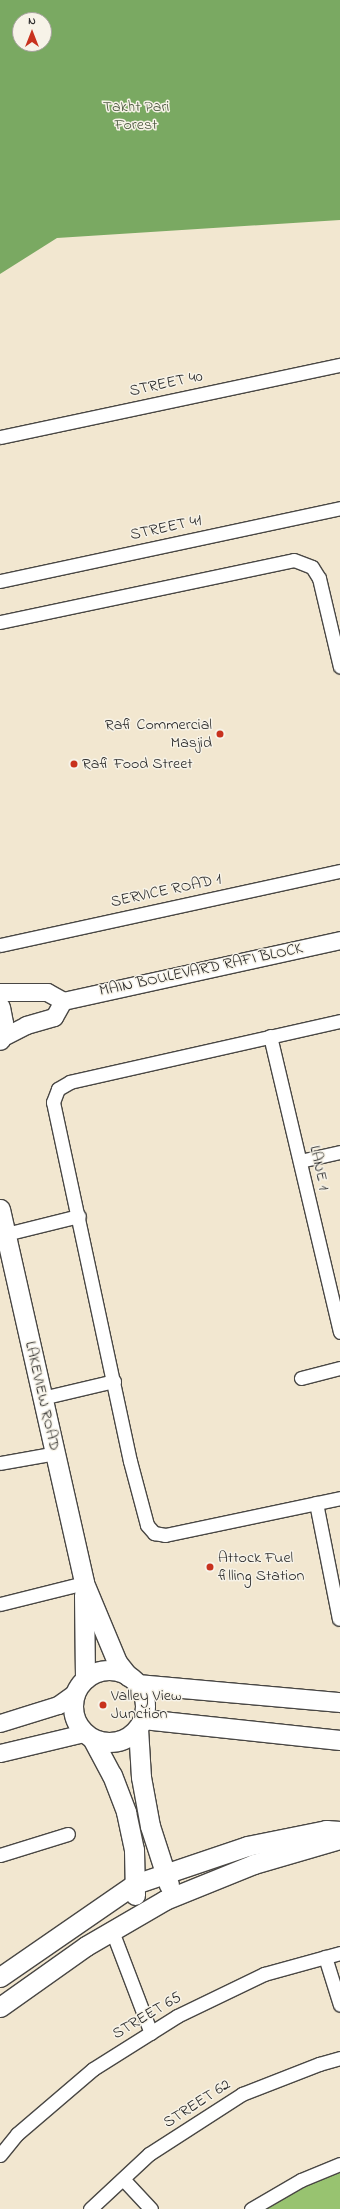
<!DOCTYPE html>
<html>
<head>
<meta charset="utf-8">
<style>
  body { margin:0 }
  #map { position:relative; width:340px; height:2209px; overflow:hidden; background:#f2e7d0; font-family:"Indie Flower",sans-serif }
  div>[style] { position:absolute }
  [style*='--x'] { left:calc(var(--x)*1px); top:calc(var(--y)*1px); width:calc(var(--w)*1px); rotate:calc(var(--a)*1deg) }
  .green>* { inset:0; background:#98c370 }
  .forest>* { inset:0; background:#7aa962 }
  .roads { filter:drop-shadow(1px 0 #494744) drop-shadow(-1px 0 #494744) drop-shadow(0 1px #494744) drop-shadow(0 -1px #494744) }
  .minor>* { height:13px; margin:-6.5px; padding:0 6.5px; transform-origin:6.5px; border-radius:6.5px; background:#fff }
  .tertiary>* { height:17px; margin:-8.5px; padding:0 8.5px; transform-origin:8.5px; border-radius:8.5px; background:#fff }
  .secondary>* { height:19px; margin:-9.5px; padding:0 9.5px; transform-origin:9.5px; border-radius:9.5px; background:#fff }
  .secondary>.ring { margin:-9.5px; padding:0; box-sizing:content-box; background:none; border:19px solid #fff; border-radius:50% }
  .dots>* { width:11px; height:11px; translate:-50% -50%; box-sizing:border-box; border:2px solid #f7f3e8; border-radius:50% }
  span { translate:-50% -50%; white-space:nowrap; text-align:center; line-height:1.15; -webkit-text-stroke:3px #f7f3e8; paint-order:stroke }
  .park-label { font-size:16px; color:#4c5940 }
  .street-label { font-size:16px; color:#2b2b2b }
  .poi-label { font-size:16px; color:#2b2b2b }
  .right { translate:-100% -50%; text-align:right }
  .left { translate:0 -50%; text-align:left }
  .north { position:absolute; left:12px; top:12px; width:40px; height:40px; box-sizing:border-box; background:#f7f3e8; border:1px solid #a5a39c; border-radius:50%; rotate:0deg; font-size:11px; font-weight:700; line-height:16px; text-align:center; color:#2b2b2b }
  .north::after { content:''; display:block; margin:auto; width:14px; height:18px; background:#c8321e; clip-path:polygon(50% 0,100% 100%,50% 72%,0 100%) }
</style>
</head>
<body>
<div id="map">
  <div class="green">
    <i style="clip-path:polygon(340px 2166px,340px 2209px,256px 2209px)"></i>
  </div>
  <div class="forest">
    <i style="clip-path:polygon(evenodd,0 0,340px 0,340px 220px,57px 238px,0 274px,0 0,20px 20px,44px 20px,44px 44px,20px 44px,20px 20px)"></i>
  </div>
  <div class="roads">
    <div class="minor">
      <i style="--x:0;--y:437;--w:348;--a:-12"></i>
      <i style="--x:0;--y:581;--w:348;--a:-12.1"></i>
      <i style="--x:0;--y:622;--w:300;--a:-11.9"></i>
      <i style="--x:294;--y:560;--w:19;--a:21"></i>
      <i style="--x:312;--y:567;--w:13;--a:58"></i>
      <i style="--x:319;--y:578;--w:91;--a:76.7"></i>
      <i style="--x:0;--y:945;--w:348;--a:-12.3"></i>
      <i style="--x:340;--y:1021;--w:277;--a:167.3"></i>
      <i style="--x:70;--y:1082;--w:14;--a:150"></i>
      <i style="--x:58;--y:1089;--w:14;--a:111"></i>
      <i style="--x:53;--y:1102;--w:367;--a:77.9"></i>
      <i style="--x:130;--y:1461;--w:66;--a:75.1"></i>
      <i style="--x:147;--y:1525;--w:11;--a:49"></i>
      <i style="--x:154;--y:1533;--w:11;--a:10"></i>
      <i style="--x:165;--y:1535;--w:179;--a:-11.9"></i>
      <i style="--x:270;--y:1036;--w:304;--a:76.7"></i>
      <i style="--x:300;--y:1161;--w:41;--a:-12.7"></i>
      <i style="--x:6;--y:1234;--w:75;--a:-13.9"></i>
      <i style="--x:301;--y:1378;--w:40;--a:-14.4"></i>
      <i style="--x:42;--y:1398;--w:74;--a:-13.3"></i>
      <i style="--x:0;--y:1463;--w:57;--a:-10.1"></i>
      <i style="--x:316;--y:1503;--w:118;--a:78.8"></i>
      <i style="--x:0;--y:1604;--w:87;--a:-14"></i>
      <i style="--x:0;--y:1855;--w:71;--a:-17.2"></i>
      <i style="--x:112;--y:1931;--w:109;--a:69.1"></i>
      <i style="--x:325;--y:1957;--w:50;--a:72.6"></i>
      <i style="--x:0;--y:2155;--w:27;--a:-51"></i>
      <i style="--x:17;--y:2134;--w:100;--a:-40.5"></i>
      <i style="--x:93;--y:2069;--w:99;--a:-32.2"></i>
      <i style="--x:177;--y:2016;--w:97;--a:-25.8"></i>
      <i style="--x:264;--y:1974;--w:79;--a:-15.4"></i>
      <i style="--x:123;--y:2179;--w:41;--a:47"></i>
      <i style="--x:90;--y:2209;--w:81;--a:-43"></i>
      <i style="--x:149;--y:2154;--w:111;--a:-32.8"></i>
      <i style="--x:242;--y:2094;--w:83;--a:-21.3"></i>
      <i style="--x:319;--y:2064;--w:22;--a:-16"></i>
      <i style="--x:251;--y:2209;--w:58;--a:-30.1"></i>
      <i style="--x:301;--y:2180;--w:42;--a:-22.3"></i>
    </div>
    <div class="tertiary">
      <i style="--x:0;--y:992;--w:47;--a:0"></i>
      <i style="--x:47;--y:992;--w:18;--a:29"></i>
      <i style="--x:63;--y:1001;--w:284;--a:-12.4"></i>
      <i style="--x:1;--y:1038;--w:28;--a:-27"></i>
      <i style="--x:26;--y:1025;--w:29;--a:-16"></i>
      <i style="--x:54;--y:1017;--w:18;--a:-61"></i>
      <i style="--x:0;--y:1723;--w:61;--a:-17.2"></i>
      <i style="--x:58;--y:1705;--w:22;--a:-36"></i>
      <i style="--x:0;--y:1753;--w:86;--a:-13.4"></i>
    </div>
    <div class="secondary">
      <i style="--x:0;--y:1007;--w:16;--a:79"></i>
      <i style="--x:3;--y:1023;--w:17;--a:100"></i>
      <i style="--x:0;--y:1209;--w:383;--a:77.3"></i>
      <i style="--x:84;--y:1583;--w:86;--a:67.3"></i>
      <i style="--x:117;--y:1662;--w:18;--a:52"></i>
      <i style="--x:84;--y:1595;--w:84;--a:89.3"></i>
      <i class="ring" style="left:73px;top:1670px;width:53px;height:53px"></i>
      <i style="--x:137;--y:1684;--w:204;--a:5.1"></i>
      <i style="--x:143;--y:1719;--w:198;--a:6.1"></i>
      <i style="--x:138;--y:1728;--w:49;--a:86.5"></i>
      <i style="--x:141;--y:1777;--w:50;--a:79.6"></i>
      <i style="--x:150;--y:1826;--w:62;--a:72.1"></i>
      <i style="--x:93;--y:1740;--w:40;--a:62"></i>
      <i style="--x:112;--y:1775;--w:40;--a:69"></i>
      <i style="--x:126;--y:1812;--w:39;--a:78"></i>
      <i style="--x:134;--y:1850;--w:45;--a:88.7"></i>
      <i style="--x:0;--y:1977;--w:164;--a:-34.6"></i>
      <i style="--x:135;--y:1884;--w:118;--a:-18.7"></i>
      <i style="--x:247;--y:1846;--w:81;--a:-11.4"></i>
      <i style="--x:326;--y:1830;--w:14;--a:4"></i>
      <i style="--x:0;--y:2007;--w:105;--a:-35.3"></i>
      <i style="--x:86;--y:1946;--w:91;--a:-30.2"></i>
      <i style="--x:165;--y:1900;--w:96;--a:-22"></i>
      <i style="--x:254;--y:1864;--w:90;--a:-16.2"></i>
    </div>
  </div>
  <div class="dots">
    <i style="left:220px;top:734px;background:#c8321e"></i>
    <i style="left:74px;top:764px;background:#c8321e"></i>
    <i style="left:210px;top:1567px;background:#c8321e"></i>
    <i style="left:103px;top:1705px;background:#c8321e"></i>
  </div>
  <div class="park-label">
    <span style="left:136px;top:116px">Takht Pari<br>Forest</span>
  </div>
  <div class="street-label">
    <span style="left:166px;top:384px;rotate:-12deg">STREET 40</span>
    <span style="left:166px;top:528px;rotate:-12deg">STREET 41</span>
    <span style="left:166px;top:891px;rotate:-12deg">SERVICE ROAD 1</span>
    <span style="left:201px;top:970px;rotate:-12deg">MAIN BOULEVARD RAFI BLOCK</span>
    <span style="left:319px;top:1168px;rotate:77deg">LANE 1</span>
    <span style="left:42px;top:1396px;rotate:77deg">LAKEVIEW ROAD</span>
    <span style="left:147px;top:2016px;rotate:-31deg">STREET 65</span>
    <span style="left:197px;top:2104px;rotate:-33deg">STREET 62</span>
  </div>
  <div class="poi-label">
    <span class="right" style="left:212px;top:734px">Rafi Commercial<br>Masjid</span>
    <span class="left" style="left:82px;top:764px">Rafi Food Street</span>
    <span class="left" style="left:218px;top:1567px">Attock Fuel<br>filling Station</span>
    <span class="left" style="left:111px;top:1705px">Valley View<br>Junction</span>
  </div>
  <div class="north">N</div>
</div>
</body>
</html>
